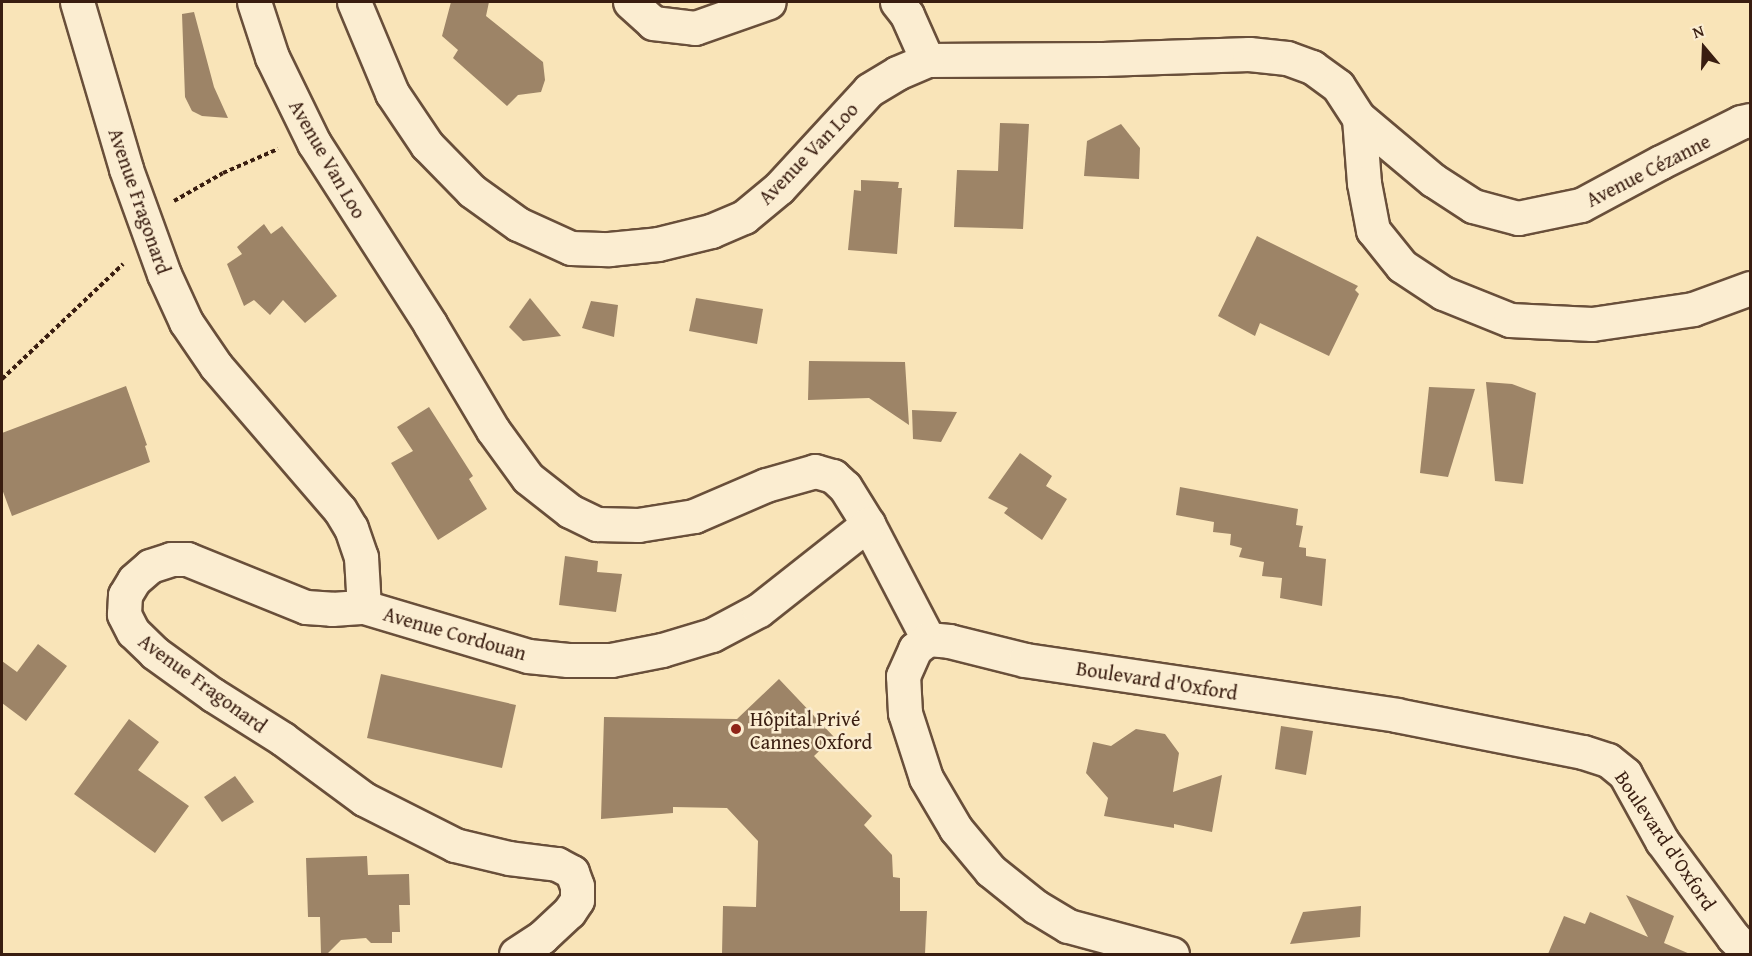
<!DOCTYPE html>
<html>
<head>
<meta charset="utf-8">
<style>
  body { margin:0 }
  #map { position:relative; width:1752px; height:956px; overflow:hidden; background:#f9e4b8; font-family:"Gentium Book Plus",serif }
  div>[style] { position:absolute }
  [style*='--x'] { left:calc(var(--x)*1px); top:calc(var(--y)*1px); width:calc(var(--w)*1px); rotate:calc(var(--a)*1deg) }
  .building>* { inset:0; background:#9d8467 }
  .path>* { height:4px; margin-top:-2px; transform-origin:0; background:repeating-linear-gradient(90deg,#391d10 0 4.5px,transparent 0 7.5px) }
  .roads { filter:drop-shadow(2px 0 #694f3a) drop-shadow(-2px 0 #694f3a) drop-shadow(0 2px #694f3a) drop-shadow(0 -2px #694f3a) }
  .street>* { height:33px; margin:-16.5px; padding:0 16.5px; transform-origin:16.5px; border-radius:16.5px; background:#fbedd1 }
  .dots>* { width:16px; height:16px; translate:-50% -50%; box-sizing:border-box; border:3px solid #fbedd1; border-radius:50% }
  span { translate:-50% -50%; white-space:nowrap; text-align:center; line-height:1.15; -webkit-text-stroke:5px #fbedd1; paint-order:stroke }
  .street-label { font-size:20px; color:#391d10 }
  .poi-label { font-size:20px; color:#391d10 }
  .left { translate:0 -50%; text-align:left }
  .frame { position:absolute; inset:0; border:3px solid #391d10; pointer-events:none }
  .north { position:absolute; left:1674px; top:18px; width:60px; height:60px; -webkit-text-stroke:4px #fbedd1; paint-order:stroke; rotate:341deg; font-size:16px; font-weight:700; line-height:24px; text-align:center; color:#391d10 }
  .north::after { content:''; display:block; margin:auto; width:21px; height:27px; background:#391d10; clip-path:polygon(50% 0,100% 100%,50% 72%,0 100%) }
</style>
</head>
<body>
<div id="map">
  <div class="building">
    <i style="clip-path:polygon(451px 2px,489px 2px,486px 16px,543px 62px,545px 80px,541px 92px,518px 95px,507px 106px,453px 58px,458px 50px,442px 36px)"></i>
    <i style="clip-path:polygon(194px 12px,214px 87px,228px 118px,202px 116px,192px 111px,185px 97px,182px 14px)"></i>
    <i style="clip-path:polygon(1000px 123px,1029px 124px,1023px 229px,954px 227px,957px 170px,998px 171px)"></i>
    <i style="clip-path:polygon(1121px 124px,1140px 148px,1139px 179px,1084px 176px,1087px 141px)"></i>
    <i style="clip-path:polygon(861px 180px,899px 182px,898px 188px,902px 188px,897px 254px,848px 250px,854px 190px,861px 191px)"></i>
    <i style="clip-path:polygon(264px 224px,271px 234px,282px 226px,337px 296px,305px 323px,283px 300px,270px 315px,254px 300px,244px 306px,227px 264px,242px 254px,237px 247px)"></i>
    <i style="clip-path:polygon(1257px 236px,1358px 286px,1355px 290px,1359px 294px,1329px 356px,1260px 323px,1255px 336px,1218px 316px)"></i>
    <i style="clip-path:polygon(530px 298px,561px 336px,523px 341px,509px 327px)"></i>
    <i style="clip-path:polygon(696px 298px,763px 309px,757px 344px,689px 331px)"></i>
    <i style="clip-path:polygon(591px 301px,618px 305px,614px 337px,582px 328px)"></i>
    <i style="clip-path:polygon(809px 361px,905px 362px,909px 425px,869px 398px,808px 400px)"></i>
    <i style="clip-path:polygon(1486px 382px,1512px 384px,1536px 393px,1523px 484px,1495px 481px)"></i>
    <i style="clip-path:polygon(126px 386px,147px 445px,145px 446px,150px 462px,12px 516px,2px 489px,2px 433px)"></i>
    <i style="clip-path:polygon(1429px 387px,1475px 389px,1448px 477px,1420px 473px)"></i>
    <i style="clip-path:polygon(429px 407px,473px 476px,469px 479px,487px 509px,438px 540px,391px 463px,413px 451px,397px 427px)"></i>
    <i style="clip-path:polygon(912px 410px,957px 412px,941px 442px,913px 439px)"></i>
    <i style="clip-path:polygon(1020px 453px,1052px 476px,1046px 486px,1067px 499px,1042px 540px,1004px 513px,1008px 508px,988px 498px)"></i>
    <i style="clip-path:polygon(1180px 487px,1298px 509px,1296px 525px,1303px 526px,1299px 547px,1306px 548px,1306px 556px,1326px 559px,1322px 606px,1280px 598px,1282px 578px,1262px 576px,1264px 562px,1239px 557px,1242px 548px,1230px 545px,1231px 534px,1213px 532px,1214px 522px,1176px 515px)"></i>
    <i style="clip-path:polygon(565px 556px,598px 561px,597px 572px,622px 574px,616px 612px,559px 605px)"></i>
    <i style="clip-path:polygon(38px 644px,67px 666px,26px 721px,2px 703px,2px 661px,17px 672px)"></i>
    <i style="clip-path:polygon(381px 674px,516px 705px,502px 768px,367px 738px)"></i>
    <i style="clip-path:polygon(779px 679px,834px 737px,814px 756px,872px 816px,864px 825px,892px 855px,893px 877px,900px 878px,900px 911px,927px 911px,925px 954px,722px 954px,723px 906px,756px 907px,758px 841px,727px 808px,673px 807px,673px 813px,601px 819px,604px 717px,737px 719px)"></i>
    <i style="clip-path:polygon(129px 719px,159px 742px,138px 770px,189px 806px,155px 853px,74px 794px)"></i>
    <i style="clip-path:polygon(1281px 726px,1313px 731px,1306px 775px,1275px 769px)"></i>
    <i style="clip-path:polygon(1136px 729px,1165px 734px,1179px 753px,1173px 792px,1222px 775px,1212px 832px,1174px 824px,1174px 828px,1104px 816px,1108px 798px,1086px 773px,1093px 742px,1111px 746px)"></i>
    <i style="clip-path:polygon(235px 776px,254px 802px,222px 822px,204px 797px)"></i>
    <i style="clip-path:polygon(367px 856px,368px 875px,409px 874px,410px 905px,399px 905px,400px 932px,392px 932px,392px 943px,371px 943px,366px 938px,341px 940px,327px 954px,321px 954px,320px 917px,308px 917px,306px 858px)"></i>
    <i style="clip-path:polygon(1626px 895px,1674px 916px,1664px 943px,1690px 954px,1548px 954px,1564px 916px,1585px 924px,1590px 912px,1648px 937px)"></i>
    <i style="clip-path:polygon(1361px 906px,1360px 937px,1290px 944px,1303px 912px)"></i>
  </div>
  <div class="path">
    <i style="--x:174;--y:201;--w:56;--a:-29.7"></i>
    <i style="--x:223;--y:173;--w:60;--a:-23.6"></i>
    <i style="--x:2;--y:379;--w:167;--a:-43.5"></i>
  </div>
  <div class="roads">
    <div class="street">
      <i style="--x:77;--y:2;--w:174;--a:73.6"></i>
      <i style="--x:126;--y:169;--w:112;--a:70.1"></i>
      <i style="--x:164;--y:274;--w:53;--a:65.4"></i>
      <i style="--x:186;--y:322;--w:53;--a:55.7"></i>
      <i style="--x:216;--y:366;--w:190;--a:49.3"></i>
      <i style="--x:340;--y:510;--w:21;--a:59"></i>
      <i style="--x:351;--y:528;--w:31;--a:71"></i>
      <i style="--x:361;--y:557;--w:50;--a:86.6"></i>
      <i style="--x:254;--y:2;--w:58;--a:71.9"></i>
      <i style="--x:272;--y:57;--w:96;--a:64"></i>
      <i style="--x:314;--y:143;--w:215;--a:57.3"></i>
      <i style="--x:430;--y:324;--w:123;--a:59.3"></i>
      <i style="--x:493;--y:430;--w:59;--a:53.9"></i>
      <i style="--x:528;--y:478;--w:53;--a:38.2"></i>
      <i style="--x:570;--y:511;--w:30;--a:26"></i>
      <i style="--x:597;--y:524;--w:41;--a:1.4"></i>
      <i style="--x:638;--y:525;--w:57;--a:-9.1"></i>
      <i style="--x:694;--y:516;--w:78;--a:-23.3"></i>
      <i style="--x:766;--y:485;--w:51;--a:-15.9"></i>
      <i style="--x:815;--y:471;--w:19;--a:16"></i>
      <i style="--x:833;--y:476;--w:16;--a:43"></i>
      <i style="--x:845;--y:487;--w:44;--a:58.1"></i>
      <i style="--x:868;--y:524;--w:130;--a:62.4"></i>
      <i style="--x:354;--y:2;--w:99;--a:67.3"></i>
      <i style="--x:392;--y:93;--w:63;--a:56.1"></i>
      <i style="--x:427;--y:145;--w:64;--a:45.6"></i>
      <i style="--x:472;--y:191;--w:57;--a:35.7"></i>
      <i style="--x:518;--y:224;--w:58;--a:24.4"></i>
      <i style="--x:571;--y:248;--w:38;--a:2"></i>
      <i style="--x:609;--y:249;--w:49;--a:-5.8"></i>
      <i style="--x:658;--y:244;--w:55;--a:-13.8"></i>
      <i style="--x:711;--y:231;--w:36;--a:-23"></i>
      <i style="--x:744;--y:217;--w:45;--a:-39.6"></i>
      <i style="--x:779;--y:188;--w:133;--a:-47.4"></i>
      <i style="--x:869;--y:90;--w:33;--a:-31"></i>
      <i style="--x:897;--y:73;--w:33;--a:-23"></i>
      <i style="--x:927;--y:60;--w:176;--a:-0.3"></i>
      <i style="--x:1103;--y:59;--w:146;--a:-2"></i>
      <i style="--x:1249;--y:54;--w:38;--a:6"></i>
      <i style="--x:1287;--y:58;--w:27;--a:20"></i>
      <i style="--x:1312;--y:67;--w:32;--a:36"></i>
      <i style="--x:1338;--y:86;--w:38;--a:57"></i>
      <i style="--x:1359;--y:118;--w:97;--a:40"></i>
      <i style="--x:1433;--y:180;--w:48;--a:33"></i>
      <i style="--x:1473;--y:206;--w:47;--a:14.9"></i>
      <i style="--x:1518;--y:218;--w:64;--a:-11.7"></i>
      <i style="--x:1581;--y:205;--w:91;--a:-28.3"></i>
      <i style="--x:1661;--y:162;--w:89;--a:-26.6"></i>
      <i style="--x:1741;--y:122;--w:9;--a:-13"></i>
      <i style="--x:630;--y:2;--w:31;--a:42"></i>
      <i style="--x:653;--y:23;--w:42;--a:6.8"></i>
      <i style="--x:695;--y:28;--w:78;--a:-19.4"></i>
      <i style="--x:897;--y:2;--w:16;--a:52"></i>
      <i style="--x:907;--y:15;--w:49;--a:66"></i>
      <i style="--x:1359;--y:118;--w:65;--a:85.6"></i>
      <i style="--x:1364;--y:183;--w:48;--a:79.2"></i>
      <i style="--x:1373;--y:230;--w:46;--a:51.1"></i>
      <i style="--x:1402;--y:266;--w:49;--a:33.4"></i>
      <i style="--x:1443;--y:293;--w:72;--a:21.9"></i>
      <i style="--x:1510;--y:320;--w:82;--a:2.8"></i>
      <i style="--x:1592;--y:324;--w:102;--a:-8.4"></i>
      <i style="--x:1693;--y:309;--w:61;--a:-20.2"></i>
      <i style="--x:516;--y:954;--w:31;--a:-33"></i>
      <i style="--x:542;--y:937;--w:37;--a:-43"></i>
      <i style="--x:569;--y:912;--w:14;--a:-56"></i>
      <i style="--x:577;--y:900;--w:14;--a:-90"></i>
      <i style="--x:577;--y:886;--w:15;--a:-110"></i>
      <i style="--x:572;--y:872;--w:17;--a:-152"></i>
      <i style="--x:557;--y:864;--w:48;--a:-172.9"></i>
      <i style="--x:509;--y:858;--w:56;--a:-166.5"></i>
      <i style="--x:455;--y:845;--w:102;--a:-153.2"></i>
      <i style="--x:364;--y:799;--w:101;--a:-143.5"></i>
      <i style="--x:283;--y:739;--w:83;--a:-147.8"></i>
      <i style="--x:213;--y:695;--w:72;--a:-144.1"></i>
      <i style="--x:155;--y:653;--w:30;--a:-136"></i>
      <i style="--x:133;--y:632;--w:20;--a:-117"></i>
      <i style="--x:124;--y:614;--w:19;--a:-87"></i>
      <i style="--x:125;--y:595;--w:17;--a:-59"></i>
      <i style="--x:134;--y:580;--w:21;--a:-41"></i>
      <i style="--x:150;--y:566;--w:22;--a:-18"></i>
      <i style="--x:171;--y:559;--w:16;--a:0"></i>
      <i style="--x:187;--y:559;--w:128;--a:22"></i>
      <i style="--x:306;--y:607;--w:26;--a:4"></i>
      <i style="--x:332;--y:609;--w:32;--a:-4"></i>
      <i style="--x:364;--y:607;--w:171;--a:16.6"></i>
      <i style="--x:528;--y:656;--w:40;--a:5.7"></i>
      <i style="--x:568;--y:660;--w:43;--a:0"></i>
      <i style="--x:611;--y:660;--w:52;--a:-11.1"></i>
      <i style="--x:662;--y:650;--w:52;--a:-16.7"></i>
      <i style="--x:712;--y:635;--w:53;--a:-28"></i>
      <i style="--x:759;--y:610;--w:139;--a:-38.3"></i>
      <i style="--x:1172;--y:954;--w:108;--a:-164.9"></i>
      <i style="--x:1068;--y:926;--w:37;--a:-149"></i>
      <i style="--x:1036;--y:907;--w:58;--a:-141.3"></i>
      <i style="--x:991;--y:871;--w:55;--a:-129.8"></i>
      <i style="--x:956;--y:829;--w:59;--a:-120.5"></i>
      <i style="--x:926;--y:778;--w:68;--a:-107.9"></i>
      <i style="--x:905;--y:713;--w:37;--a:-93"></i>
      <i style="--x:903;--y:676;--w:30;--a:-66"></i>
      <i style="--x:915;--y:649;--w:16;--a:-38"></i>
      <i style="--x:928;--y:639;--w:21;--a:5"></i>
      <i style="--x:949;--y:641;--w:78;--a:14"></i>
      <i style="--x:1025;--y:660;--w:375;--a:8.4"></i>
      <i style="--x:1396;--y:715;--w:191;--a:11.2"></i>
      <i style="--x:1583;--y:752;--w:26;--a:18"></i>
      <i style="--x:1608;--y:760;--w:22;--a:39"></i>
      <i style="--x:1625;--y:774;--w:77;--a:61.1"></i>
      <i style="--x:1662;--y:841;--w:119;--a:53.5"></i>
      <i style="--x:1733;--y:937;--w:24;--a:45"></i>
    </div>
  </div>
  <div class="dots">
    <i style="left:736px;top:729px;background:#8f2418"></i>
  </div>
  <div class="street-label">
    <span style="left:808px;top:153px;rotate:-46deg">Avenue Van Loo</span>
    <span style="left:328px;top:159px;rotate:60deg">Avenue Van Loo</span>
    <span style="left:1648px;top:170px;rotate:-27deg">Avenue Cézanne</span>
    <span style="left:140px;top:201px;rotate:71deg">Avenue Fragonard</span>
    <span style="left:455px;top:633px;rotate:16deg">Avenue Cordouan</span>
    <span style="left:1157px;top:680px;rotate:9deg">Boulevard d'Oxford</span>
    <span style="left:203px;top:683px;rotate:36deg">Avenue Fragonard</span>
    <span style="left:1666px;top:840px;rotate:56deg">Boulevard d'Oxford</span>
  </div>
  <div class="poi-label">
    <span class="left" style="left:750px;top:730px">Hôpital Privé<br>Cannes Oxford</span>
  </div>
  <div class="frame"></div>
  <div class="north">N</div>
</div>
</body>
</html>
